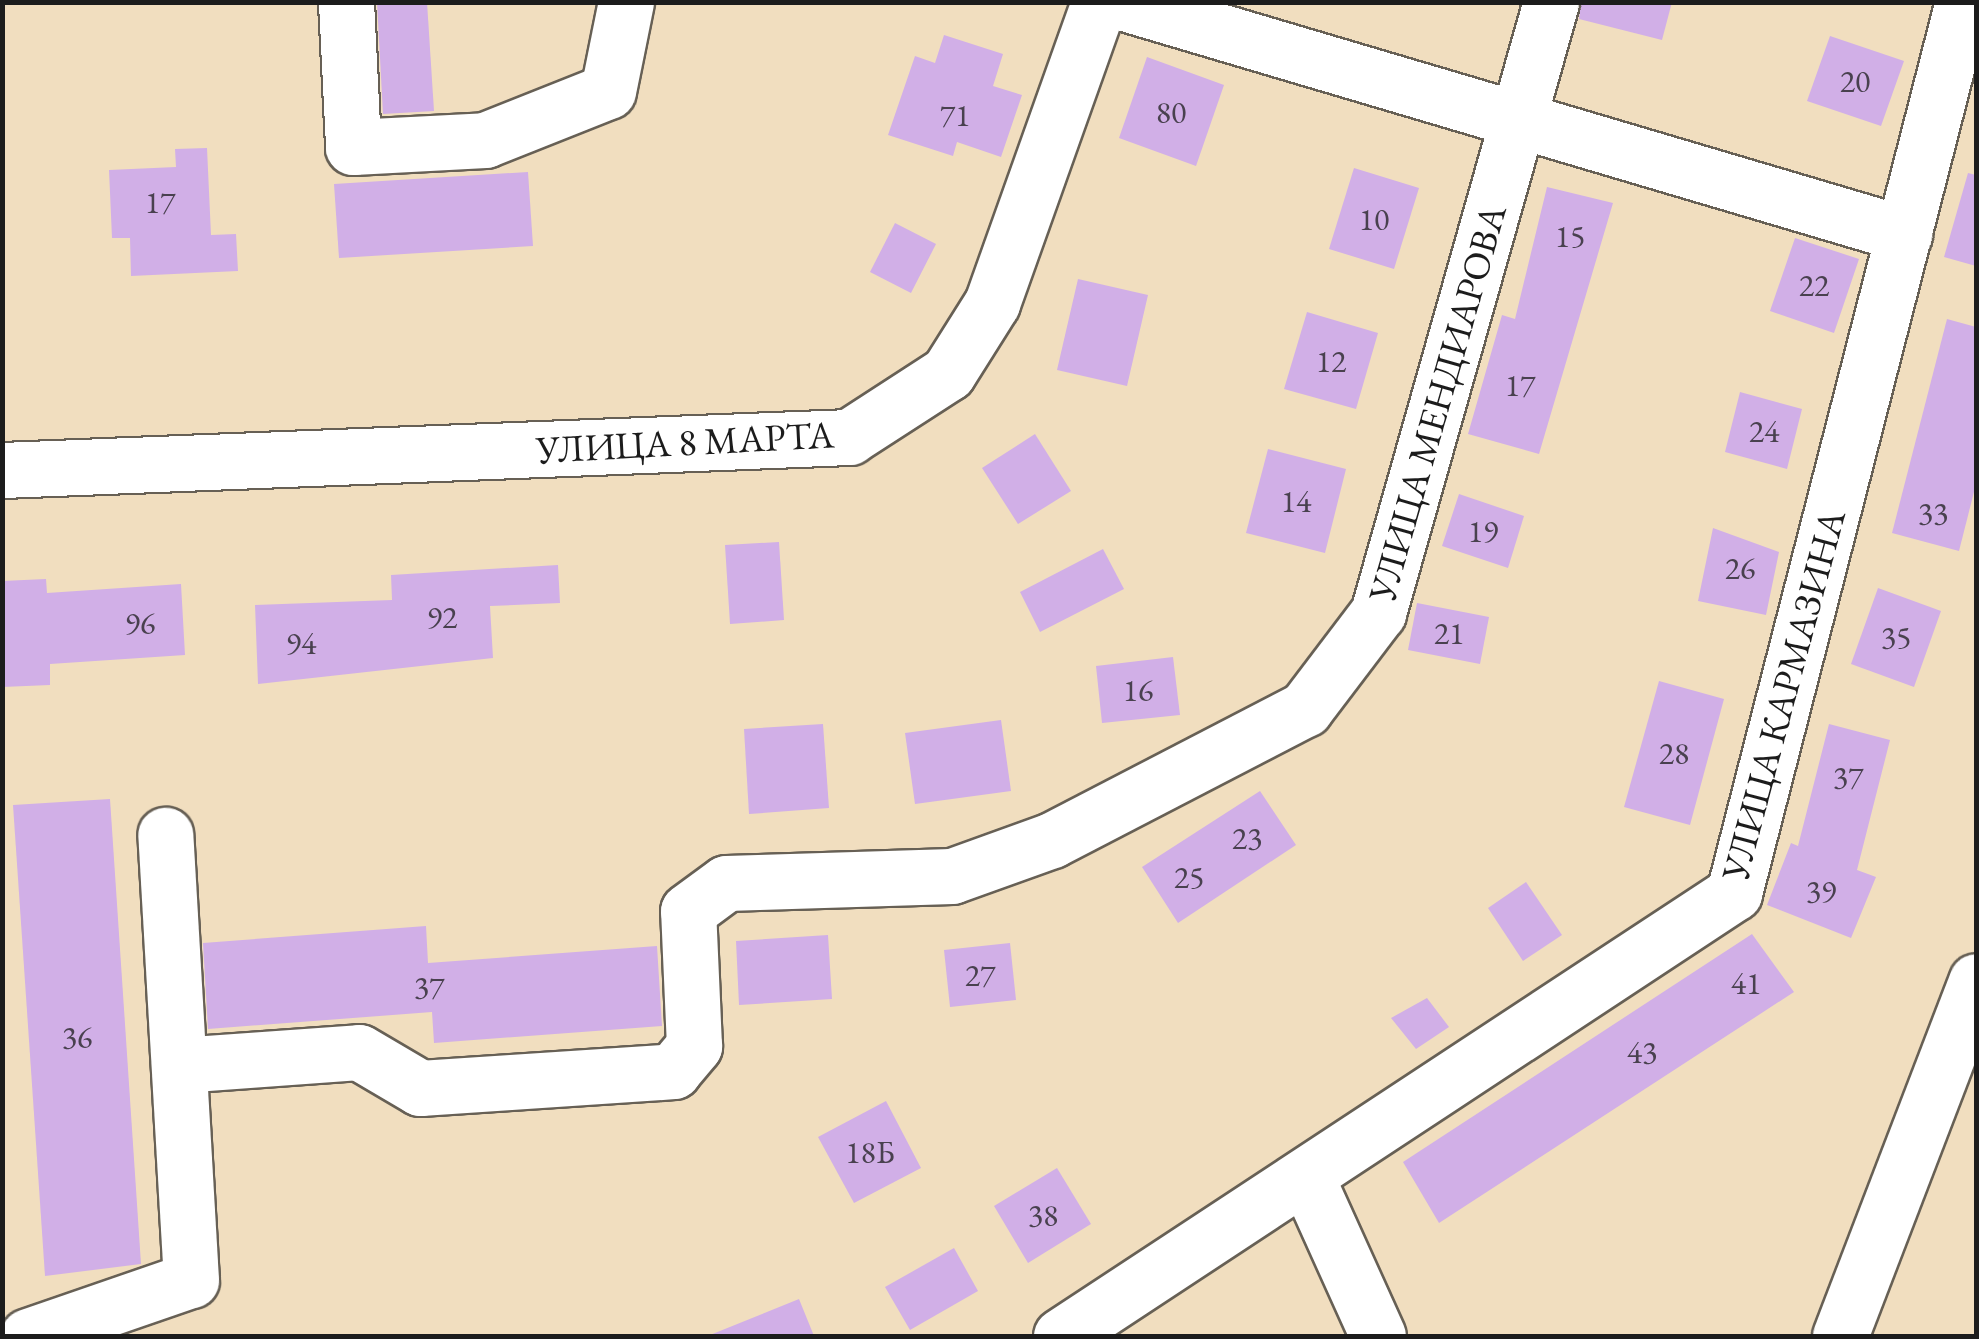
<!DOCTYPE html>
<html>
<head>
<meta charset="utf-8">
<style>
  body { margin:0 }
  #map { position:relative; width:1979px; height:1339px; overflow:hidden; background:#f1debf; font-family:"EB Garamond",serif }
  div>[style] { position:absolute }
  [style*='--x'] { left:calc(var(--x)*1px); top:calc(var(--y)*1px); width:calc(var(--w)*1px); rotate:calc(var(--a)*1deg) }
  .building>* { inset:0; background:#d1afe7 }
  .roads { filter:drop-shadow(2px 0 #676055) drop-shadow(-2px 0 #676055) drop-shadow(0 2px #676055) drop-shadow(0 -2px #676055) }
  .minor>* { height:55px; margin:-27.5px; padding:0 27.5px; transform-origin:27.5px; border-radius:27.5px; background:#fff }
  span { translate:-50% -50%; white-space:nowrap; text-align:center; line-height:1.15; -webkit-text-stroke:9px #fff; paint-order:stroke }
  .number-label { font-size:32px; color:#49414f }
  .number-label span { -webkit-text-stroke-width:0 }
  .street-label { font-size:38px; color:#1c1c1c }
  .frame { position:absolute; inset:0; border:5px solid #1c1c1c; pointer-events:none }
</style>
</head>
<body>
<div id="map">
  <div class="building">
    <i style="clip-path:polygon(377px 2px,427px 2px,434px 111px,383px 114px)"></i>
    <i style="clip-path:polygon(1581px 2px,1672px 2px,1662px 40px,1579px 19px)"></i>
    <i style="clip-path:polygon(944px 35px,1003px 54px,993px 86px,1022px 95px,1001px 157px,957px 142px,953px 156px,888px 135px,915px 56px,935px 63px)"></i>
    <i style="clip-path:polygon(1830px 36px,1904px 61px,1881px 126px,1807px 101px)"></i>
    <i style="clip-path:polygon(1147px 57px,1224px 85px,1196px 166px,1119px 138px)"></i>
    <i style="clip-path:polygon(207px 148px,211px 235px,236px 234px,238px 271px,131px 276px,130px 238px,112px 238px,109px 170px,176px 167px,175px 149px)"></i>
    <i style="clip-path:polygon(1354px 168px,1419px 188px,1394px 269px,1329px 249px)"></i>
    <i style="clip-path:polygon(528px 172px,533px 246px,339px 258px,334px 184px)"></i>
    <i style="clip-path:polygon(1968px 173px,1976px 175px,1976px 266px,1944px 257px)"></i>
    <i style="clip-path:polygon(1547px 187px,1613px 203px,1539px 454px,1468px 434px,1502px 315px,1515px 319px)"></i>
    <i style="clip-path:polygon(895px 223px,936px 244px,911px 293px,870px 272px)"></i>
    <i style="clip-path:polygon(1795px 238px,1859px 259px,1834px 333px,1770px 311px)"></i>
    <i style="clip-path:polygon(1078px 279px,1148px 295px,1127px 386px,1057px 370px)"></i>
    <i style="clip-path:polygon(1307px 312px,1378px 333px,1356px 409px,1284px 389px)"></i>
    <i style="clip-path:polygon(1947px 319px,1976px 327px,1976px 484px,1959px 551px,1892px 533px)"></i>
    <i style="clip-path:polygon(1740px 392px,1802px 409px,1787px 469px,1725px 452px)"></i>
    <i style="clip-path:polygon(1035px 434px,1071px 491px,1018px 524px,982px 468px)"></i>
    <i style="clip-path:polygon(1268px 449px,1346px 469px,1325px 553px,1246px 533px)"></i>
    <i style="clip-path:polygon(1459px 494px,1524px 516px,1508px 568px,1442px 546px)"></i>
    <i style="clip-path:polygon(1713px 528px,1779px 552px,1766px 615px,1698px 601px)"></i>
    <i style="clip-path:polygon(779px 542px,784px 620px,730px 624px,725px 545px)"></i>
    <i style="clip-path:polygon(1103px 549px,1124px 589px,1040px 632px,1020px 592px)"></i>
    <i style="clip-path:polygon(558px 565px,560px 603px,490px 606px,493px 658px,258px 684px,255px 605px,392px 600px,391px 575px)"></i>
    <i style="clip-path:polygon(46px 579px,47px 593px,181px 584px,185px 655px,50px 664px,50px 685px,2px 687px,2px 581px)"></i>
    <i style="clip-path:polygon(1878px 588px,1941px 611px,1914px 687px,1851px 664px)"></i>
    <i style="clip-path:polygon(1417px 603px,1489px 617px,1480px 664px,1408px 650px)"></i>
    <i style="clip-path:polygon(1173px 657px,1180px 715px,1102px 723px,1096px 666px)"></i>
    <i style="clip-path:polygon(1659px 681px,1724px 699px,1690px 825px,1624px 807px)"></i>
    <i style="clip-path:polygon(1001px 720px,1011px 791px,915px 804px,905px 733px)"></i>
    <i style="clip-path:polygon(823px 724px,829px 808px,749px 814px,744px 729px)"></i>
    <i style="clip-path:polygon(1829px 724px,1890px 740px,1857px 870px,1876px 877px,1851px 938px,1767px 905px,1791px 843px,1798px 846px)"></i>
    <i style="clip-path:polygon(1260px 791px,1296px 845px,1178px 923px,1142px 867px)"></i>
    <i style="clip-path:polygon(110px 799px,141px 1264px,45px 1276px,13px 805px)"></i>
    <i style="clip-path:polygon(1526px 882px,1562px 935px,1523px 961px,1488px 908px)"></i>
    <i style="clip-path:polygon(426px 926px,428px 963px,657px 946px,662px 1026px,434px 1043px,432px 1012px,208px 1029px,203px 943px)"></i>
    <i style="clip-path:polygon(1752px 934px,1794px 992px,1439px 1223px,1403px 1162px)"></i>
    <i style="clip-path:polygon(828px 935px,832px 999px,739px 1005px,736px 941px)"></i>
    <i style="clip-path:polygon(1010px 943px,1016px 1000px,950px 1007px,944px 950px)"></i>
    <i style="clip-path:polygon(1427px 998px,1449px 1027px,1416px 1049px,1391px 1018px)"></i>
    <i style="clip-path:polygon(886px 1101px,921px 1168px,854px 1203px,818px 1137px)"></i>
    <i style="clip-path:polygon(1057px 1168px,1091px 1224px,1028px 1263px,994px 1206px)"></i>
    <i style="clip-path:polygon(954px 1248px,978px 1291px,910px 1330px,885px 1287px)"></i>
    <i style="clip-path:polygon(799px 1299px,814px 1336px,710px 1336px,710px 1335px)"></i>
  </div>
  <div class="roads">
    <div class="minor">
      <i style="--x:346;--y:2;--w:145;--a:87.2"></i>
      <i style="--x:353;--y:147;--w:132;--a:-3"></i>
      <i style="--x:485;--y:140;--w:132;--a:-21.7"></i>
      <i style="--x:608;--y:91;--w:91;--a:-78.6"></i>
      <i style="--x:1121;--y:2;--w:817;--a:16.5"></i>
      <i style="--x:2;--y:470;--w:848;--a:-2.23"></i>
      <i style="--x:849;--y:437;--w:118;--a:-32.9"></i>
      <i style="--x:948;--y:373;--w:83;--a:-57.8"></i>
      <i style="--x:992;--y:303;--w:319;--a:-70.4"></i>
      <i style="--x:179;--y:1065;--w:180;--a:-4.1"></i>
      <i style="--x:359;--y:1052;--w:71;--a:30.5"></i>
      <i style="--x:420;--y:1088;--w:254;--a:-3.8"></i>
      <i style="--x:673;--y:1071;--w:33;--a:-50"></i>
      <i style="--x:694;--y:1046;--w:135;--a:-92.5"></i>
      <i style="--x:688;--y:911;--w:47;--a:-36.4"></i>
      <i style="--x:726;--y:883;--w:226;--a:-1.8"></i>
      <i style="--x:952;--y:876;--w:106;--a:-19.8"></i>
      <i style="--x:1052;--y:840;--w:285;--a:-27.4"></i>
      <i style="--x:1305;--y:709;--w:121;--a:-52.8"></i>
      <i style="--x:1378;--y:613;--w:635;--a:-74.19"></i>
      <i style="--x:1308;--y:1181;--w:170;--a:65.7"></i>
      <i style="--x:28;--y:1336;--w:172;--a:-19"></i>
      <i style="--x:191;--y:1280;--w:446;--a:-93.3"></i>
      <i style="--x:1061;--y:1336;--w:806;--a:-33.35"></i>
      <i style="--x:1734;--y:893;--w:920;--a:-75.59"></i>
      <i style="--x:1840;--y:1336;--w:380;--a:-69"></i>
    </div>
  </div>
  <div class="number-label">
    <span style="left:1855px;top:81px">20</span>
    <span style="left:1171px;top:112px">80</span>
    <span style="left:955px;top:115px">71</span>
    <span style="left:160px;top:202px">17</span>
    <span style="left:1374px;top:219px">10</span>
    <span style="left:1570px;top:236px">15</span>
    <span style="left:1814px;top:285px">22</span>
    <span style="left:1331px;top:361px">12</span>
    <span style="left:1520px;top:385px">17</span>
    <span style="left:1764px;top:431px">24</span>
    <span style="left:1296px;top:501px">14</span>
    <span style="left:1933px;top:513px">33</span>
    <span style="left:1483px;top:531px">19</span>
    <span style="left:1740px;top:568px">26</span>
    <span style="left:442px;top:617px">92</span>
    <span style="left:140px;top:623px">96</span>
    <span style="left:1449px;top:633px">21</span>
    <span style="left:1896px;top:637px">35</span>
    <span style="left:301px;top:643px">94</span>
    <span style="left:1138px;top:690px">16</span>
    <span style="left:1674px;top:753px">28</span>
    <span style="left:1848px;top:777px">37</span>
    <span style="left:1247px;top:838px">23</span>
    <span style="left:1189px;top:877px">25</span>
    <span style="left:1821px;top:891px">39</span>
    <span style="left:980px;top:975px">27</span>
    <span style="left:1746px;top:983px">41</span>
    <span style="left:429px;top:987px">37</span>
    <span style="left:77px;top:1037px">36</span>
    <span style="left:1642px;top:1052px">43</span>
    <span style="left:870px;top:1152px">18Б</span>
    <span style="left:1043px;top:1215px">38</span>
  </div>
  <div class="street-label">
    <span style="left:1437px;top:403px;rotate:-74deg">УЛИЦА МЕНДИАРОВА</span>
    <span style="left:685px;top:442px;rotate:-3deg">УЛИЦА 8 МАРТА</span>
    <span style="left:1783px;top:695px;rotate:-75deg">УЛИЦА КАРМАЗИНА</span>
  </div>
  <div class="frame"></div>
</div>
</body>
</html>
